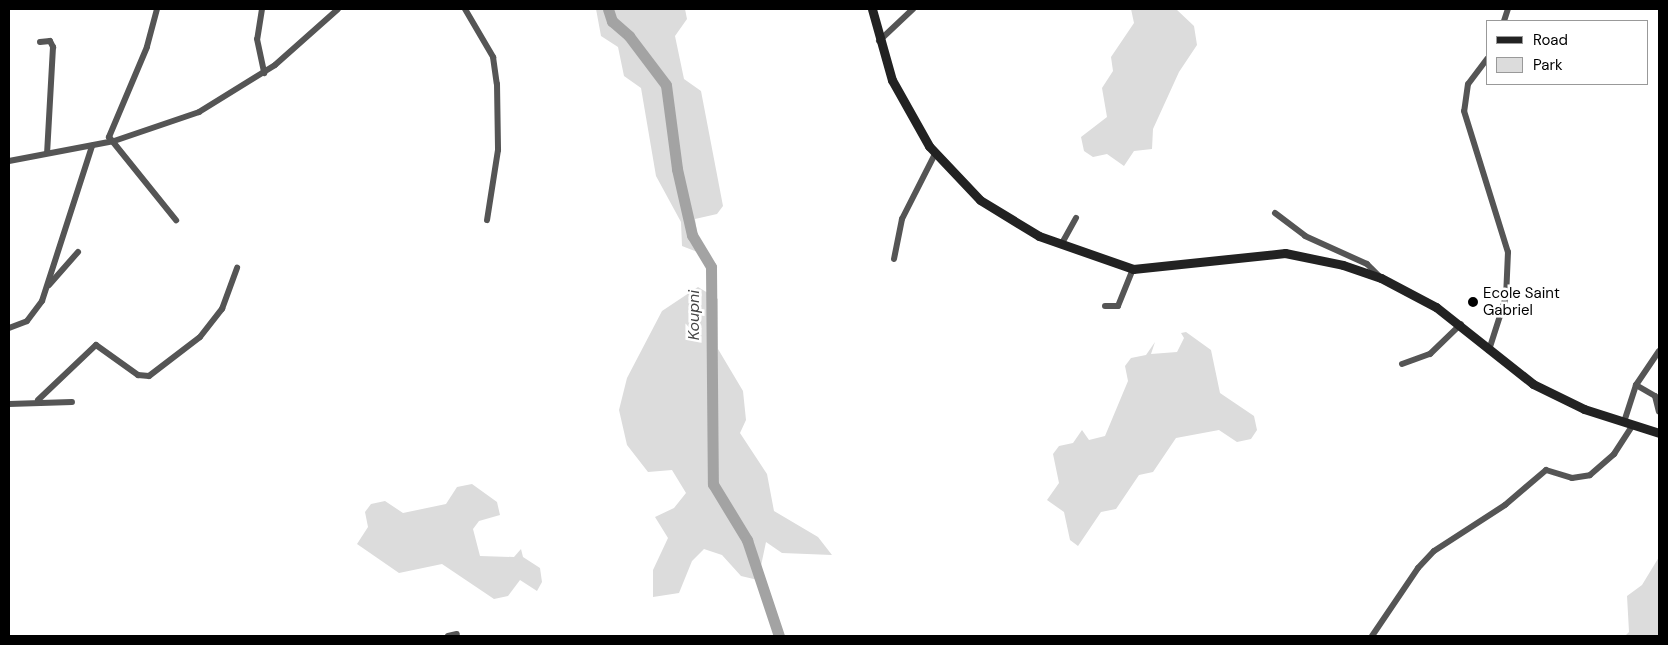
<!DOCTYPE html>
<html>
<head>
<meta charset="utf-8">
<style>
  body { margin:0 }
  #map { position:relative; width:1668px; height:645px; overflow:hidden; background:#fff; font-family:"DM Sans",sans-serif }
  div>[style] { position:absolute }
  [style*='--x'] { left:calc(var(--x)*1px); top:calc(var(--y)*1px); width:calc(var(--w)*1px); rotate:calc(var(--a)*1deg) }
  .green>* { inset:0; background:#dcdcdc }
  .river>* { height:11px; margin:-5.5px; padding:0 5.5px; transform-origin:5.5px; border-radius:5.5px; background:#a3a3a3 }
  .minor>* { height:6px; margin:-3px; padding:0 3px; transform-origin:3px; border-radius:3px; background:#555 }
  .secondary>* { height:9px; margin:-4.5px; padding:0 4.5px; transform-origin:4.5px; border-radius:4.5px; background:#222 }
  .dots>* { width:14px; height:14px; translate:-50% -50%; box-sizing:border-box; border:2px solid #fff; border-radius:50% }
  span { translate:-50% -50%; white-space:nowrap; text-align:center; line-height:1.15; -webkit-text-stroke:5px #fff; paint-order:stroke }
  .poi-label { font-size:15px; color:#000 }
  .left { translate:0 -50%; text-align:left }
  .water-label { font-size:16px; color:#444; font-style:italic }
  .frame { position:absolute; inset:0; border:10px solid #000; pointer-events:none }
  .legend { position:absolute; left:1486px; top:20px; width:162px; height:65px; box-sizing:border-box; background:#fff; border:1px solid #999; margin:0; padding:6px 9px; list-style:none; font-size:15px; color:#000 }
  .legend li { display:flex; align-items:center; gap:10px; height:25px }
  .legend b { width:25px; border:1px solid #999 }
</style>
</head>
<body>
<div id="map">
  <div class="green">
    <i style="clip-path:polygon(596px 9px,685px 9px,687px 19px,675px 36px,684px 79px,701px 91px,723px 206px,717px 214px,695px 219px,700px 253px,682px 246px,681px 222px,656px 176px,641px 88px,624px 76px,618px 47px,601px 36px)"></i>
    <i style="clip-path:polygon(1131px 9px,1176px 9px,1194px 26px,1197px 45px,1179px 72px,1153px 129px,1152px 149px,1134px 151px,1124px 166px,1107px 154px,1093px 157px,1084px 151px,1081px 137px,1107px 117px,1102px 88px,1113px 71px,1111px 57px,1134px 23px)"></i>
    <i style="clip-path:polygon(698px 287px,718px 299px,718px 349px,743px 391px,746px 420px,740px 433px,767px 474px,774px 511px,818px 537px,832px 555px,782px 553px,766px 542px,758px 580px,741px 576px,722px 555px,704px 549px,692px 561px,679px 593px,653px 597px,653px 570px,668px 538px,655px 517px,674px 508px,686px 493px,672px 470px,648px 472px,627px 445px,619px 410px,627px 378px,662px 311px)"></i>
    <i style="clip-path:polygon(1186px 332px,1211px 350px,1220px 393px,1254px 416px,1257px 430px,1251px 439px,1237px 442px,1219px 430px,1176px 438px,1153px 472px,1139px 475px,1116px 509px,1101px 512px,1078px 546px,1070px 540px,1064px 512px,1047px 500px,1059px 483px,1053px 454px,1059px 446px,1073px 443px,1082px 430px,1089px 440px,1105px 436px,1128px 381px,1125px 366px,1131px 358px,1146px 355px,1155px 342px,1151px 354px,1177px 352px,1184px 338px,1181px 333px)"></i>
    <i style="clip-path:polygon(472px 484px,497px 502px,500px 515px,479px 521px,473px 529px,480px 556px,514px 557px,521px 549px,523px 557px,540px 568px,542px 582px,537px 591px,520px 580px,508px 596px,494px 599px,442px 564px,399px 573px,357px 544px,368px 527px,365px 512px,371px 504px,385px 501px,403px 513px,446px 504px,457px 487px)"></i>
    <i style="clip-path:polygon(1659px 557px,1659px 636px,1625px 636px,1629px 632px,1627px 596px,1642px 585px)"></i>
  </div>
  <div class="river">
    <i style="--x:608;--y:9;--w:13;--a:72"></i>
    <i style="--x:612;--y:21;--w:23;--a:41"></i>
    <i style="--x:629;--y:36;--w:61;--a:52.9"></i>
    <i style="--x:666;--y:85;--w:85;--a:82.5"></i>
    <i style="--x:677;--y:169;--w:68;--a:77.2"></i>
    <i style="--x:692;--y:235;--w:37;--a:59"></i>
    <i style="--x:711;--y:267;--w:217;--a:89.5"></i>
    <i style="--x:713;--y:484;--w:66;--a:58.7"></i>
    <i style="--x:747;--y:540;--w:101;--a:71.6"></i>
  </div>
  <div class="minor">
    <i style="--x:157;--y:9;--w:39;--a:105"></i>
    <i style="--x:147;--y:47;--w:98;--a:112.9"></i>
    <i style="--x:109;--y:137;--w:107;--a:51.1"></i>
    <i style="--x:262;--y:9;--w:30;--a:99"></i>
    <i style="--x:257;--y:39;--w:35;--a:78"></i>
    <i style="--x:465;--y:9;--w:56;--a:59.7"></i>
    <i style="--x:493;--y:57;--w:27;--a:82"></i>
    <i style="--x:497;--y:84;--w:66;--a:89.1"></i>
    <i style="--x:498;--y:150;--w:71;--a:98.9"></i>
    <i style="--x:1504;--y:21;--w:13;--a:-72"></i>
    <i style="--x:879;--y:41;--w:47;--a:-43.3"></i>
    <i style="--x:40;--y:42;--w:10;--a:-6"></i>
    <i style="--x:50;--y:41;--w:7;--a:63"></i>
    <i style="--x:53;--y:47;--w:106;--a:93.2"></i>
    <i style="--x:1487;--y:59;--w:31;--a:127"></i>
    <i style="--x:1468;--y:84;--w:27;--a:98"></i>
    <i style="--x:1464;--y:111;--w:148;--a:72.7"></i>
    <i style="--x:1508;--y:252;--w:45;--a:92.5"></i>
    <i style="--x:1506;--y:297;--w:56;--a:107.8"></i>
    <i style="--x:9;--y:161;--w:107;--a:-10.8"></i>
    <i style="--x:114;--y:141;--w:90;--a:-18.8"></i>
    <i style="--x:199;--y:112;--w:89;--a:-31.7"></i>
    <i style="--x:275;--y:65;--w:84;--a:-41.6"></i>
    <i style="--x:1275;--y:213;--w:38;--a:37"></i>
    <i style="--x:1305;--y:236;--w:68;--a:24.3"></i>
    <i style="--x:1367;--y:264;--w:20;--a:45"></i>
    <i style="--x:1061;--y:245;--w:31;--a:-61"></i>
    <i style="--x:894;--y:259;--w:41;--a:-78.7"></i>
    <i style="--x:902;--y:219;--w:73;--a:-63.1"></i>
    <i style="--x:49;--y:285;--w:44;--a:-48.7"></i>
    <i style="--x:1105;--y:306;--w:13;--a:0"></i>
    <i style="--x:1118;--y:306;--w:40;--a:-68"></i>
    <i style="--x:9;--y:328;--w:19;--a:-21"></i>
    <i style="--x:27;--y:321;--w:25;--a:-53"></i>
    <i style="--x:42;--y:301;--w:163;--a:-72.1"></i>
    <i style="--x:1402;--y:364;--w:30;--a:-20"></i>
    <i style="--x:1430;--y:354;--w:43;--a:-44.1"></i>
    <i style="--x:1636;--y:385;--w:22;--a:30"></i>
    <i style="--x:1655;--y:396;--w:16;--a:76"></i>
    <i style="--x:38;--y:400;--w:80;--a:-43.5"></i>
    <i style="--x:96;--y:345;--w:52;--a:35.5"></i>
    <i style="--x:138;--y:375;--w:11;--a:5"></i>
    <i style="--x:149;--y:376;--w:64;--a:-37.4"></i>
    <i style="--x:200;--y:337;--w:36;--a:-52"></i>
    <i style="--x:222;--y:309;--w:44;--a:-69.9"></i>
    <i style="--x:9;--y:404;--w:63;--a:-1.8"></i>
    <i style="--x:1624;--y:422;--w:39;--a:-72"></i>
    <i style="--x:1636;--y:385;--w:41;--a:-55.9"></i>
    <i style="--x:448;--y:636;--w:9;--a:-13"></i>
    <i style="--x:1372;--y:636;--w:82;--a:-55.9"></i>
    <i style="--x:1418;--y:568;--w:23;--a:-47"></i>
    <i style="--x:1434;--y:551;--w:85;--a:-32.9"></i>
    <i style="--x:1505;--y:505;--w:54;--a:-40.5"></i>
    <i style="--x:1546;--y:470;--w:27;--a:17"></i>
    <i style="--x:1572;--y:478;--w:18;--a:-9"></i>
    <i style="--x:1590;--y:475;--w:32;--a:-41"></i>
    <i style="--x:1614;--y:454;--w:35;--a:-57"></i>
  </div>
  <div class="secondary">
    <i style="--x:872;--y:9;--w:74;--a:74.3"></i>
    <i style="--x:892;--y:80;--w:76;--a:60.7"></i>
    <i style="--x:929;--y:146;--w:74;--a:46.6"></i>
    <i style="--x:980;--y:200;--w:69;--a:31.4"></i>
    <i style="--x:1039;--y:236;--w:100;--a:19.3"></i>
    <i style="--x:1133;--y:269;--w:153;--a:-6"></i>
    <i style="--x:1285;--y:253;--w:59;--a:11.7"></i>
    <i style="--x:1343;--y:265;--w:40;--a:18.9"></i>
    <i style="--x:1381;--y:278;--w:62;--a:27.8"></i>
    <i style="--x:1436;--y:307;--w:124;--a:38.4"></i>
    <i style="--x:1533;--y:384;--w:57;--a:26.1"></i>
    <i style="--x:1584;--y:409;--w:79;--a:17.7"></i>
  </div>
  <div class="dots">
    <i style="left:1473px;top:302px;background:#000"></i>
  </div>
  <div class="poi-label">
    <span class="left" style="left:1483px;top:302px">Ecole Saint<br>Gabriel</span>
  </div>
  <div class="water-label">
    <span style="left:694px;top:315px;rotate:-90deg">Koupni</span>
  </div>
  <div class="frame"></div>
  <ul class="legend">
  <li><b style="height:6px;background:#222"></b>Road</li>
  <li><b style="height:14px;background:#dcdcdc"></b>Park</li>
  </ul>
</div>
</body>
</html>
